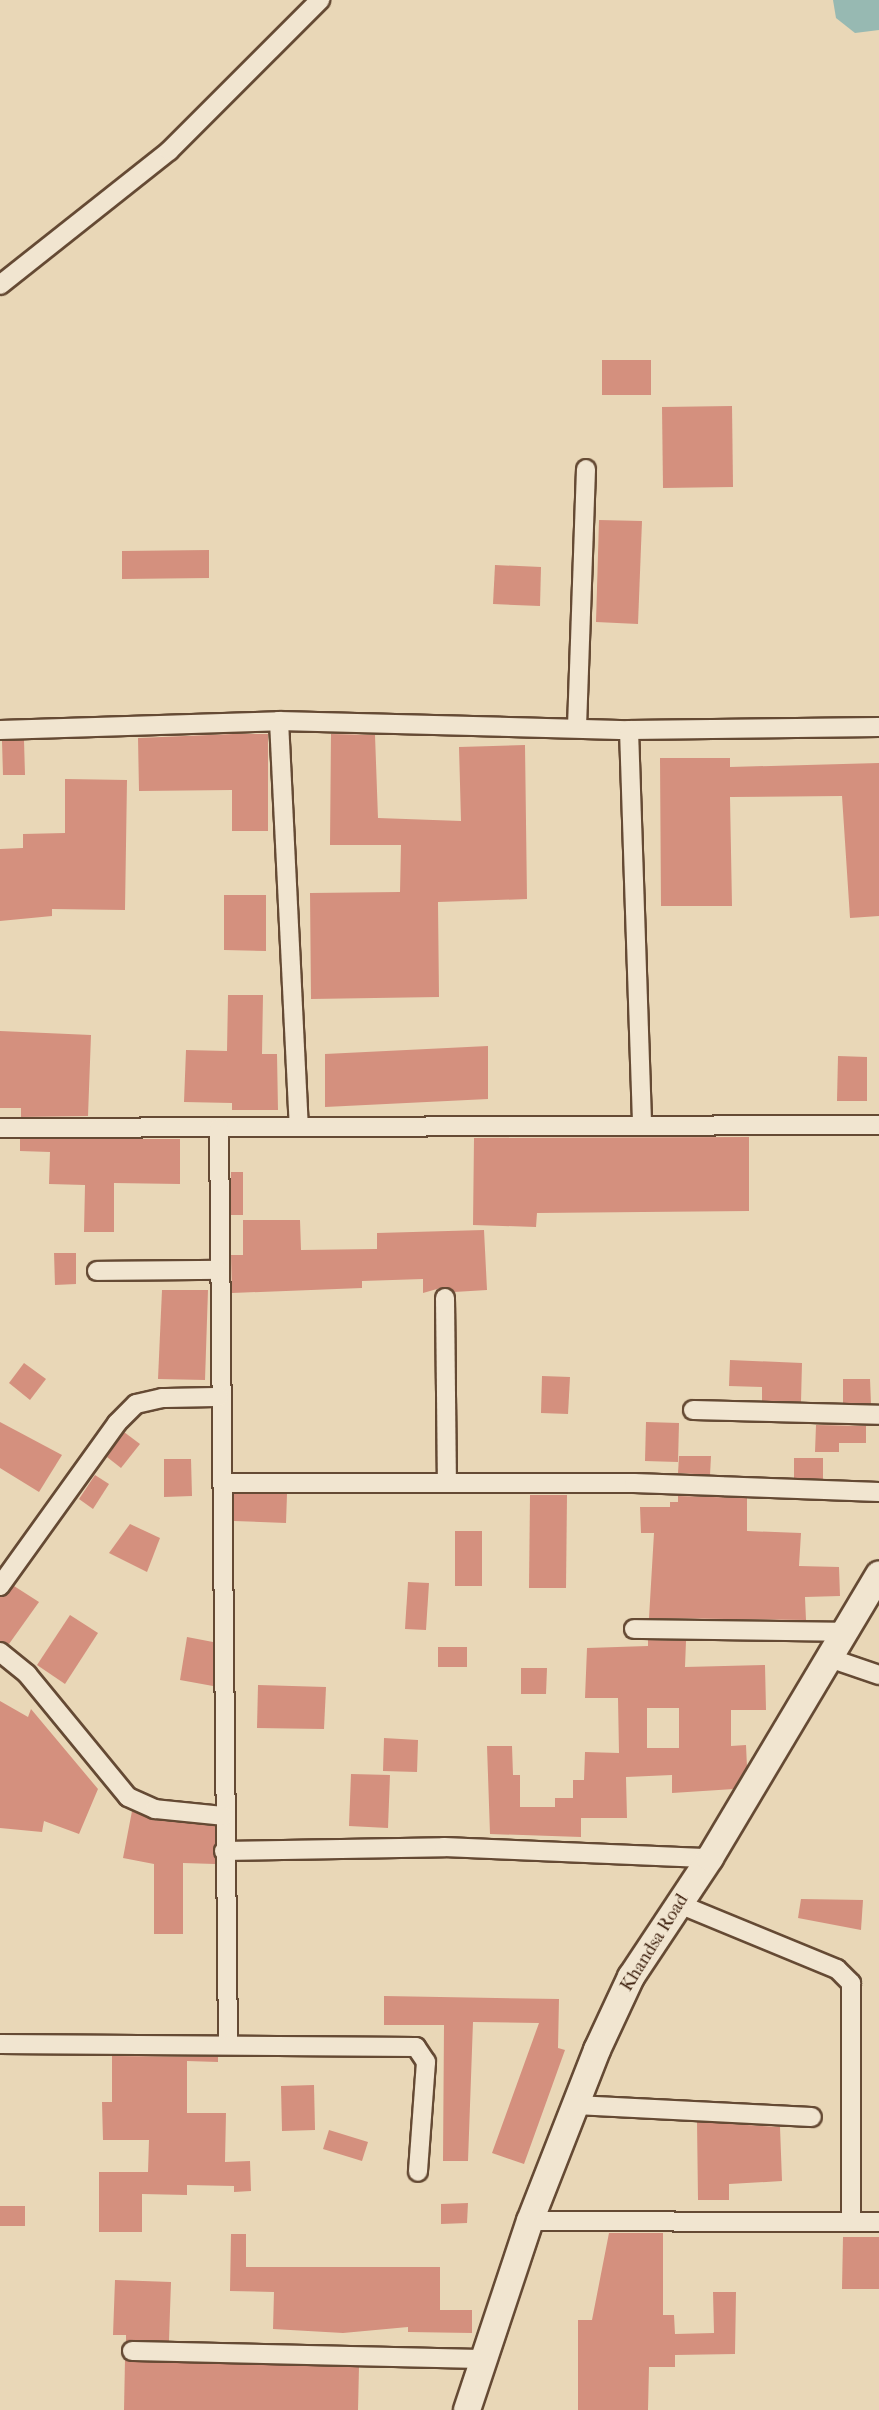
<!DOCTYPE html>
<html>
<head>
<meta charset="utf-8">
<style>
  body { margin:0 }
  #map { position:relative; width:879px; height:2410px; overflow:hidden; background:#e9d7b7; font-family:"IM FELL French Canon",serif }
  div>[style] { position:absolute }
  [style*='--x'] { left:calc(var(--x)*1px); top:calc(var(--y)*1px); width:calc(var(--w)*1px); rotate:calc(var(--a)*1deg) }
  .water>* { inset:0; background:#97b9b2 }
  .building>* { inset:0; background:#d4907e }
  .roads { filter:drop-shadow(2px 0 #654a34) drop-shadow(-2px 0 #654a34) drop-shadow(0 2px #654a34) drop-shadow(0 -2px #654a34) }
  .street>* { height:18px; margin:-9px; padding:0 9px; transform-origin:9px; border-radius:9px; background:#f1e5d0 }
  .secondary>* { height:26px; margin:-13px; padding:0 13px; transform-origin:13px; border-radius:13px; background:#f1e5d0 }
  span { translate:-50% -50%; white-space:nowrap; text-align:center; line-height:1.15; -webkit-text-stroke:5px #f1e5d0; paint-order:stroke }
  .street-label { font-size:18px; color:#391b09 }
</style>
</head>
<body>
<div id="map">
  <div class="water">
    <i style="clip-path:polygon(833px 0,879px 0,879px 30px,855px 33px,836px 18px)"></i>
  </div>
  <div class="building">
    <i style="clip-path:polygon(602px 360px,651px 360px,651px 395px,602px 395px)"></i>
    <i style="clip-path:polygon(732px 406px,733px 487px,663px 488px,662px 407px)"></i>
    <i style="clip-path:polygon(599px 520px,642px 521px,638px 624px,596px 622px)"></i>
    <i style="clip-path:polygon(209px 550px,209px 578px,122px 579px,122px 551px)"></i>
    <i style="clip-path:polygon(495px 565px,541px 567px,540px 606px,493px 604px)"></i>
    <i style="clip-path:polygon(233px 734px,268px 734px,268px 831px,232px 831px,232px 790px,139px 791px,138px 738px)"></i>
    <i style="clip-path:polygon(331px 734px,375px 735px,378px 818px,461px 821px,459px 747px,525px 745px,527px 899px,438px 902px,439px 997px,311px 999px,310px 893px,400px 892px,401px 845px,330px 845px)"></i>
    <i style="clip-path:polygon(24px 740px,25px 775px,3px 775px,2px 741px)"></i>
    <i style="clip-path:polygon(660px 758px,730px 758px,730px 767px,879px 763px,879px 916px,850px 918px,842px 796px,730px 797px,732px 906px,661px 906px)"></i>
    <i style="clip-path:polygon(65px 779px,127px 780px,125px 910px,52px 909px,52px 916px,0 921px,0 849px,23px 848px,23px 834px,65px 833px)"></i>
    <i style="clip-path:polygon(224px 895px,266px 895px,266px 951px,224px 950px)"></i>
    <i style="clip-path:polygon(228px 995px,263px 995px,262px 1054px,277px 1054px,278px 1110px,232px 1110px,232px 1103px,184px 1102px,186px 1050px,227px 1051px)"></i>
    <i style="clip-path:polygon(0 1031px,91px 1035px,88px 1116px,21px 1117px,21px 1108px,0 1108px)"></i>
    <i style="clip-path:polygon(488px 1046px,488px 1099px,325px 1107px,325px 1054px)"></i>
    <i style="clip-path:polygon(838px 1056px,867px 1057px,867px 1101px,837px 1101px)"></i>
    <i style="clip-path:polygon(749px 1137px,749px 1211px,537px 1213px,536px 1227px,473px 1225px,474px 1138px)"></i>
    <i style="clip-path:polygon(20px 1139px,180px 1139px,180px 1184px,114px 1183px,114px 1232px,84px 1232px,85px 1185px,49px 1184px,50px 1152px,20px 1151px)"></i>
    <i style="clip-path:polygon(231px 1172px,243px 1172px,243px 1215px,231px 1215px)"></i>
    <i style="clip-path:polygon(243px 1220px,300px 1220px,301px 1250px,377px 1249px,377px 1233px,484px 1230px,487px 1290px,454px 1292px,444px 1287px,423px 1293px,423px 1279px,362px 1281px,362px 1288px,232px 1293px,231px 1255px,243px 1255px)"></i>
    <i style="clip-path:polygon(54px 1253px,76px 1253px,76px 1284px,55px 1285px)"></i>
    <i style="clip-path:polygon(162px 1290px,208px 1290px,205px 1380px,158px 1379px)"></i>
    <i style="clip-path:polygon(730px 1360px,802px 1363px,801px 1402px,762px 1401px,762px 1387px,729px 1386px)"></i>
    <i style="clip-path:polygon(24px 1363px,46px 1379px,30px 1400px,9px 1383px)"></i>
    <i style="clip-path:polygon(542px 1376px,570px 1377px,568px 1414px,541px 1413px)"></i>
    <i style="clip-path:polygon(843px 1379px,870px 1379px,871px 1404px,843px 1403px)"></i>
    <i style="clip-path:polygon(0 1422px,62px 1455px,39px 1492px,0 1468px)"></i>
    <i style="clip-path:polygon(646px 1422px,679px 1423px,678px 1462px,645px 1461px)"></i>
    <i style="clip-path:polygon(816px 1425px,866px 1426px,866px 1443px,839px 1443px,839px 1452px,815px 1452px)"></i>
    <i style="clip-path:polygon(124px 1432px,140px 1444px,121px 1468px,107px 1457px)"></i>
    <i style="clip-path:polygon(679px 1456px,711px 1456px,710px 1475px,678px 1473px)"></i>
    <i style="clip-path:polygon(794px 1458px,823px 1458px,823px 1479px,794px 1478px)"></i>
    <i style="clip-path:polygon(164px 1459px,191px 1459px,192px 1496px,164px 1497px)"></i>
    <i style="clip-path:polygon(95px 1475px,109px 1484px,93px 1509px,79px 1499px)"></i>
    <i style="clip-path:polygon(234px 1494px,287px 1494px,286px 1523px,234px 1521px)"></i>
    <i style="clip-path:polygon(530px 1495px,567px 1495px,566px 1588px,529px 1588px)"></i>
    <i style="clip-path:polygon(678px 1496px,747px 1498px,747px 1531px,801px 1533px,799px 1566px,839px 1567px,840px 1596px,805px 1597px,806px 1620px,649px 1618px,654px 1533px,641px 1533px,640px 1507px,670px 1507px,670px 1502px,678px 1502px)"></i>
    <i style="clip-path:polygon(130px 1524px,160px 1538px,147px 1572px,109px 1553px)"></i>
    <i style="clip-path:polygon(455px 1531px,482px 1531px,482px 1586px,455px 1586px)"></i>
    <i style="clip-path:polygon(408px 1582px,429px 1583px,426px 1630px,405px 1629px)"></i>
    <i style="clip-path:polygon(14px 1586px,39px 1602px,9px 1644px,0 1641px,0 1597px)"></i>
    <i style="clip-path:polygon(70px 1615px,98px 1633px,65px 1684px,37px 1665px)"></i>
    <i style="clip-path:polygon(187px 1637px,213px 1642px,213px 1686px,180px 1680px)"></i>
    <i style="clip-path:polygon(evenodd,648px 1640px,686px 1641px,685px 1667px,765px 1665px,766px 1710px,731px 1710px,731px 1746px,746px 1745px,747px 1767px,734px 1789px,672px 1793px,672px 1775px,626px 1777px,627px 1818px,581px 1818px,581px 1837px,490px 1834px,487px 1746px,512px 1746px,513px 1775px,520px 1775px,520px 1807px,555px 1807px,555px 1798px,573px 1798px,573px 1780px,584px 1780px,585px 1752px,619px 1753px,618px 1698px,585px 1698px,587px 1648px,648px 1646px,648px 1640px,647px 1708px,679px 1708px,679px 1748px,647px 1748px,647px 1708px)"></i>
    <i style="clip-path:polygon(438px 1647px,467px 1647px,467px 1667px,438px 1667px)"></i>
    <i style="clip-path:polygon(521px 1668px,547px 1668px,546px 1694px,521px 1694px)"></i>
    <i style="clip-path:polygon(258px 1685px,326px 1687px,324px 1729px,257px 1728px)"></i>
    <i style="clip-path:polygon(0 1701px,28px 1717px,31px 1709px,98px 1789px,79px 1834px,44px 1821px,42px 1832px,0 1828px)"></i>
    <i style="clip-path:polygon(384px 1738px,418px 1740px,417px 1772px,383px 1771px)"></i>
    <i style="clip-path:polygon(351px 1774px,390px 1775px,388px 1828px,349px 1826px)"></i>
    <i style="clip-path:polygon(132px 1811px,154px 1820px,215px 1826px,215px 1864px,183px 1863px,183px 1934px,154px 1934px,154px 1864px,123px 1858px)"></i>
    <i style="clip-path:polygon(801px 1899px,863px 1900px,861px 1930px,798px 1918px)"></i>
    <i style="clip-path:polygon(384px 1996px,559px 1999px,558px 2048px,565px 2050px,524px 2164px,492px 2153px,539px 2023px,473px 2022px,468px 2161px,443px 2161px,444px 2025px,384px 2025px)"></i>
    <i style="clip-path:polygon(112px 2056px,218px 2057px,218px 2062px,187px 2061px,187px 2113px,226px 2113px,225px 2162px,250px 2161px,251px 2191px,234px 2192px,234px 2186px,187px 2185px,187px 2195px,142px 2194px,142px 2232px,99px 2232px,99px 2172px,148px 2172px,149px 2140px,103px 2140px,102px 2102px,112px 2102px)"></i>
    <i style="clip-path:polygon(314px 2085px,315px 2130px,282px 2131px,281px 2086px)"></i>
    <i style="clip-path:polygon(697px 2122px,780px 2127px,782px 2181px,729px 2184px,729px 2200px,698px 2200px)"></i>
    <i style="clip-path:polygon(329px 2130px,368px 2142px,362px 2161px,323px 2149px)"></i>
    <i style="clip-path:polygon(468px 2203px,467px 2223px,441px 2224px,441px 2204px)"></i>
    <i style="clip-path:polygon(0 2206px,25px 2206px,25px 2226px,0 2226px)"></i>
    <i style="clip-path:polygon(609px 2233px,663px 2233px,663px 2315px,674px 2315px,675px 2334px,714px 2333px,713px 2292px,736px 2292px,735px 2354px,675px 2355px,675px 2367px,649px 2367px,648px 2410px,578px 2410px,578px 2320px,592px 2320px)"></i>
    <i style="clip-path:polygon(231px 2234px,246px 2234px,246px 2267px,440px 2267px,440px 2310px,472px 2310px,472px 2333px,408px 2332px,408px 2327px,343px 2333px,273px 2329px,274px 2292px,230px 2291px)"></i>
    <i style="clip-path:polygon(843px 2237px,879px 2237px,879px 2289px,842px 2289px)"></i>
    <i style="clip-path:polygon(115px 2280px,171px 2282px,169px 2341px,126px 2342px,126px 2335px,113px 2335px)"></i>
    <i style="clip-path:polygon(125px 2360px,359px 2367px,358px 2410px,124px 2410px)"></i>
  </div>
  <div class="roads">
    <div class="street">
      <i style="--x:0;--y:285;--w:216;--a:-38.4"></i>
      <i style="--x:169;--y:151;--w:214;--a:-45"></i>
      <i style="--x:279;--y:721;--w:406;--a:87.2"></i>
      <i style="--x:577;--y:727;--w:258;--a:-88"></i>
      <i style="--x:0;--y:730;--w:279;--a:-1.8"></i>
      <i style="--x:279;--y:721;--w:350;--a:1.5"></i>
      <i style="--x:629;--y:730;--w:250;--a:-0.7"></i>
      <i style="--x:629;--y:730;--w:396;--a:88.1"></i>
      <i style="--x:0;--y:1128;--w:879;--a:-0.2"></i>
      <i style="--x:219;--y:1128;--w:916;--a:89.44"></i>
      <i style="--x:97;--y:1271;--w:120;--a:-0.5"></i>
      <i style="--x:445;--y:1298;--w:184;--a:89.4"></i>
      <i style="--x:693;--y:1410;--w:186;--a:1.5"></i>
      <i style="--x:222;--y:1483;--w:412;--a:0"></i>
      <i style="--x:634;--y:1483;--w:245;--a:2.1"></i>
      <i style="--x:0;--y:1586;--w:201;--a:-54.3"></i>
      <i style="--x:117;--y:1423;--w:27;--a:-45"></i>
      <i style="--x:136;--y:1404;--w:27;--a:-13"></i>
      <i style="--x:162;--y:1398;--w:57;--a:-1"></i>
      <i style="--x:634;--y:1629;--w:214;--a:0.8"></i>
      <i style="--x:0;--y:1652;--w:35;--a:39"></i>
      <i style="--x:27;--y:1674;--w:159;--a:50.6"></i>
      <i style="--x:128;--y:1797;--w:30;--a:24"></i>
      <i style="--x:155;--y:1809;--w:69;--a:5.8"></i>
      <i style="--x:832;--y:1659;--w:50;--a:18.8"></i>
      <i style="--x:224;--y:1851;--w:220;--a:-1"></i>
      <i style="--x:444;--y:1847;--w:266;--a:2.4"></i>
      <i style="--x:679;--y:1904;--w:171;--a:22.4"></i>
      <i style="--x:837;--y:1969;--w:20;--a:45"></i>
      <i style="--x:851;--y:1983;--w:239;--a:90"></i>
      <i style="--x:0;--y:2044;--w:416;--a:0.4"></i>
      <i style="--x:416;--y:2047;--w:18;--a:56"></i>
      <i style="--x:426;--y:2062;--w:110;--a:94.2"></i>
      <i style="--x:575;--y:2105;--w:237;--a:2.9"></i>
      <i style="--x:530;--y:2221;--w:349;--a:0.2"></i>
      <i style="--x:132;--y:2351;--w:350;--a:1.3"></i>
    </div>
    <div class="secondary">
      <i style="--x:467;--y:2410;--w:199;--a:-71.6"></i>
      <i style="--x:530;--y:2221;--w:184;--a:-68.6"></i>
      <i style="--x:597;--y:2050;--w:81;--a:-65"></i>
      <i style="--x:631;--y:1977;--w:143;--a:-56.4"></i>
      <i style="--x:710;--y:1858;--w:330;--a:-59.2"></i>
    </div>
  </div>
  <div class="street-label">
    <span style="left:655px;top:1943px;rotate:-58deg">Khandsa Road</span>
  </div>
</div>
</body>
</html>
